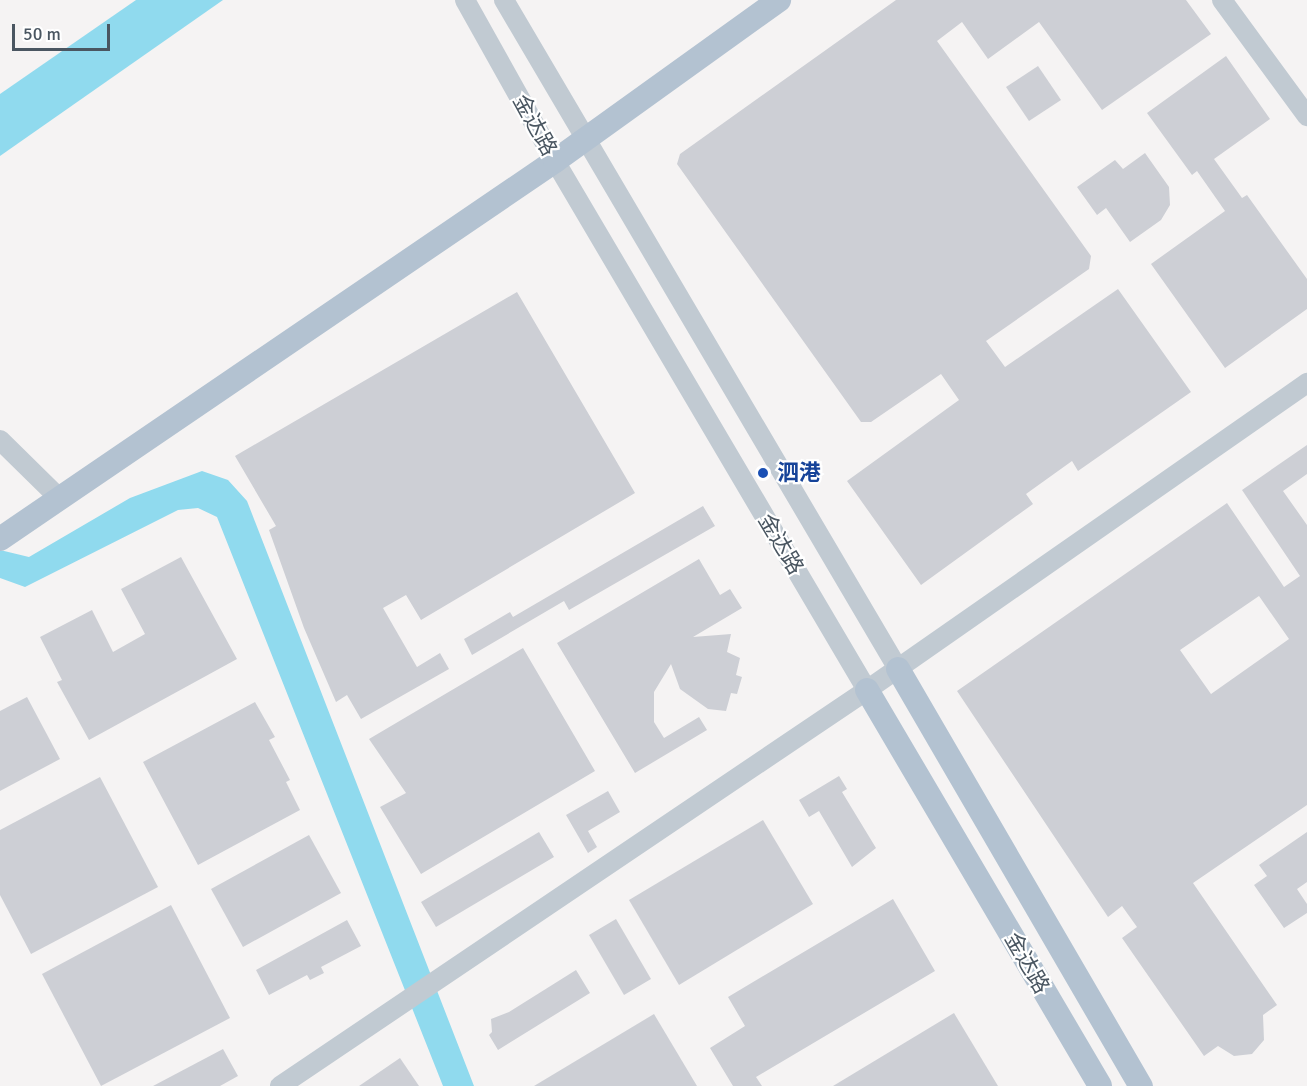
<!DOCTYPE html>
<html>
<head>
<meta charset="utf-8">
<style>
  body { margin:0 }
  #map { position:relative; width:1307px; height:1086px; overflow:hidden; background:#f5f3f3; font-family:Signika,"Noto Sans SC",sans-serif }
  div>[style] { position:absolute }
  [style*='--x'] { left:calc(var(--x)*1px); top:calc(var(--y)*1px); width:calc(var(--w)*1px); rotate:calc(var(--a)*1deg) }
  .water>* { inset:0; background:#90daee }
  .building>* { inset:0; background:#cdcfd5 }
  .minor>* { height:20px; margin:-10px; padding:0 10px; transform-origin:10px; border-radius:10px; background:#c1cad2 }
  .major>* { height:24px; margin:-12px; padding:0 12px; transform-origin:12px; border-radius:12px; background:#b3c2d1 }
  .dots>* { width:16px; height:16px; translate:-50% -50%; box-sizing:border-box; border:3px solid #fff; border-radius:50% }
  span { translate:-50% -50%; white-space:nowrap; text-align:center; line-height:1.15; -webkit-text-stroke:4.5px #fff; paint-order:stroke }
  .street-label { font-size:22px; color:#4a5661 }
  .transit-label { font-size:22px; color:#164399; font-weight:700 }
  .left { translate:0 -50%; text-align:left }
  .scale { position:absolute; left:12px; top:24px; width:98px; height:27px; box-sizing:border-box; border:3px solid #4a5661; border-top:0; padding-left:8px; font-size:18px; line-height:21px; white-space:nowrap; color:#4a5661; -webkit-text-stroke:4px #fff; paint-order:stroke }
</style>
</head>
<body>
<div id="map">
  <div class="water">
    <i style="clip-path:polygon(136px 0,223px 0,0 156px,0 94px)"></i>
    <i style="clip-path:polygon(202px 471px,228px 480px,247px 501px,474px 1086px,443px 1086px,217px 517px,198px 508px,178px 510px,25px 587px,0 578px,0 550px,29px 557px,130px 498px)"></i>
  </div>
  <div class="building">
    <i style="clip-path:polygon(896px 0,1186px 0,1211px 34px,1102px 110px,1039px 22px,988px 59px,962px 22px,937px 41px,1091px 256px,1089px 269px,986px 341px,1005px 367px,1118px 289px,1191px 392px,1078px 471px,1072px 461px,1026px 494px,1033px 504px,921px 585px,847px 481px,959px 400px,941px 374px,871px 422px,861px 422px,677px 164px,680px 154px)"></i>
    <i style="clip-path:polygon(1226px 56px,1270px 119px,1214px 159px,1242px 198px,1247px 195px,1307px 279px,1307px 309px,1225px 368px,1151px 264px,1225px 211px,1197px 171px,1192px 175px,1147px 113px)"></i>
    <i style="clip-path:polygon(1038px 66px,1061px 100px,1029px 121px,1006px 87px)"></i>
    <i style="clip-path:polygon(1145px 153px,1169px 187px,1170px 205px,1161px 220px,1130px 242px,1106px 208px,1097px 215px,1077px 187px,1115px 160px,1123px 169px)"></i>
    <i style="clip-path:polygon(517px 292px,635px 493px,421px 620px,406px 595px,383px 608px,417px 667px,440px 653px,449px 669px,361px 719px,347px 695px,336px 702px,304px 628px,269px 530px,276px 526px,235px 456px)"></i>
    <i style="clip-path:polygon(evenodd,1307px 445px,1307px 474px,1283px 491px,1307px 525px,1307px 805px,1193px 883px,1277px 1005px,1263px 1015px,1264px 1040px,1252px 1054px,1234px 1056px,1218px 1046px,1204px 1056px,1122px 938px,1137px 927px,1122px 906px,1108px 917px,957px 691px,1227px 503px,1284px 587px,1300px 576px,1242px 490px,1307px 445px,1259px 596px,1289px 639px,1211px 694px,1180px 650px,1259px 596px)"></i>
    <i style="clip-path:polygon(703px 506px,715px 526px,569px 610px,564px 601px,472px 655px,464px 639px,510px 612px,513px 617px)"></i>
    <i style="clip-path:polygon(181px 557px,237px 659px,89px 740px,57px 682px,62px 680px,40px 637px,92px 610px,113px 652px,145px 634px,121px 589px)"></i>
    <i style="clip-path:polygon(699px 559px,720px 595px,730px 589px,742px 608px,693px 637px,731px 634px,727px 652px,740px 658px,736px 675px,742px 677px,737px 694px,731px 693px,726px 711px,708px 709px,680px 689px,671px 664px,654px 692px,654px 722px,664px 738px,699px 717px,707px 730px,635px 773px,557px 643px)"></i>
    <i style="clip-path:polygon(523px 648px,595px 771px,421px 874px,380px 807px,406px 793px,369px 739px)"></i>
    <i style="clip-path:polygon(27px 697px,60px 759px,0 791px,0 711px)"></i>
    <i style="clip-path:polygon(255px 702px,275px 737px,269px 740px,290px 780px,286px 782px,300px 810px,198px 865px,143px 762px)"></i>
    <i style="clip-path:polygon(839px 776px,847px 789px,842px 792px,876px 848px,852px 867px,819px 811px,809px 817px,799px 800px)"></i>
    <i style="clip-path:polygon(100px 777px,158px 887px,31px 954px,0 895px,0 830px)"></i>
    <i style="clip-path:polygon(608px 791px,620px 812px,588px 831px,597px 847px,588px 853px,566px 815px)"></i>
    <i style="clip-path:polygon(763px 820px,813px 904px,679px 985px,629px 900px)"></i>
    <i style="clip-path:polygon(539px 832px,554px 857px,436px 927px,421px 902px)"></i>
    <i style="clip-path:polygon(1307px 832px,1307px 882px,1297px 889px,1307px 904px,1307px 913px,1284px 928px,1254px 885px,1267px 876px,1259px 865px)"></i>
    <i style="clip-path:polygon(309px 835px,341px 893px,243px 947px,211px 889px)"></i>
    <i style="clip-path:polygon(893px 899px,935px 971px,756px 1077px,762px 1086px,733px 1086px,710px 1048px,745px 1026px,728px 997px)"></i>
    <i style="clip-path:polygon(171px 905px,230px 1018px,101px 1086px,42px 974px)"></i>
    <i style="clip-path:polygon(616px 919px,651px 979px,624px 995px,589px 935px)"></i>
    <i style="clip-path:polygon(347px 920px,361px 946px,321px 967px,324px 973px,310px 980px,307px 975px,269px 995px,256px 970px)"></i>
    <i style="clip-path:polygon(576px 970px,590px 993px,498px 1050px,489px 1035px,492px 1032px,491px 1019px,509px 1012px)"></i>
    <i style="clip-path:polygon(954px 1013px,998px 1086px,833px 1086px)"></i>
    <i style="clip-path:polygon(654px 1014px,697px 1086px,534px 1086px)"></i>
    <i style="clip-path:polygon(223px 1049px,238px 1076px,220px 1086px,153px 1086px)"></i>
    <i style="clip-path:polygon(400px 1058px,419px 1086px,359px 1086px)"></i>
  </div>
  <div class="minor">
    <i style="--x:465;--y:0;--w:184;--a:60.8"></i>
    <i style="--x:555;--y:161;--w:614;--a:59.47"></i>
    <i style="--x:504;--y:0;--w:776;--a:59.5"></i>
    <i style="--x:1222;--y:0;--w:144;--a:53.8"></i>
    <i style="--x:0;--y:440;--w:83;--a:44.5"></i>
    <i style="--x:280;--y:1086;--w:708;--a:-34"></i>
    <i style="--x:867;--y:690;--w:537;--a:-34.9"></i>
  </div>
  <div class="major">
    <i style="--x:0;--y:539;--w:671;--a:-34.26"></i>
    <i style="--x:555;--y:161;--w:276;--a:-35.7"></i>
    <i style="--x:898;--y:669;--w:483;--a:59.8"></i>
    <i style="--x:867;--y:690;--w:459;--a:59.5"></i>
  </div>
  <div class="dots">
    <i style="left:763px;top:473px;background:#1a4fb4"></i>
  </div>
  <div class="street-label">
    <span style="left:535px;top:125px;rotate:61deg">金达路</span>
    <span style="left:781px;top:544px;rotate:59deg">金达路</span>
    <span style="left:1027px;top:963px;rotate:60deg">金达路</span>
  </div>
  <div class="transit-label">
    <span class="left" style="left:777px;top:473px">泗港</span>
  </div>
  <div class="scale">50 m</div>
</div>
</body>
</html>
